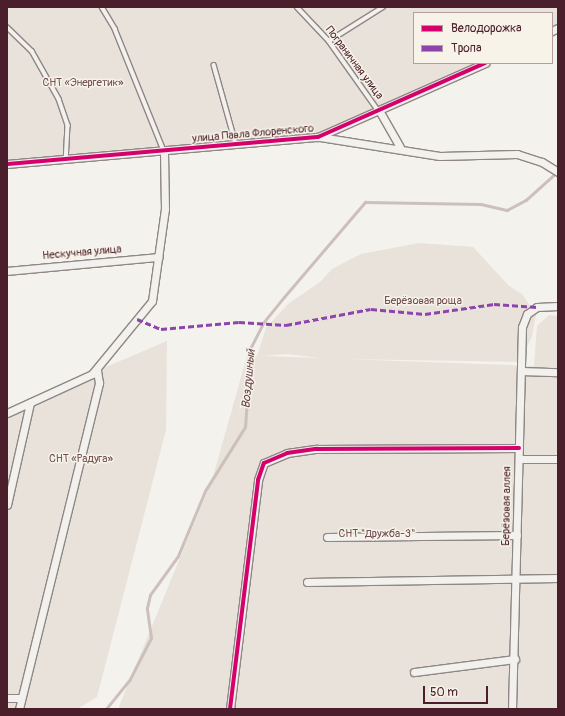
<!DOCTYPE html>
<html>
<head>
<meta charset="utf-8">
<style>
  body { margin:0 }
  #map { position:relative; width:565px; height:716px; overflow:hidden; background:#f4f2ec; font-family:Pangolin,sans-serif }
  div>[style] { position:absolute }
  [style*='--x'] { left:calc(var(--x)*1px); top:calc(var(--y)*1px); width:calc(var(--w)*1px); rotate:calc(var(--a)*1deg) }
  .green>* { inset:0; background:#e8e2da }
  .stream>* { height:2.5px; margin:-1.25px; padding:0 1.25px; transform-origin:1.25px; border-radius:1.25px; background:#cdc0bc }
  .roads { filter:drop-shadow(1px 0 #8f8685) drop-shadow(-1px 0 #8f8685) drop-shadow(0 1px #8f8685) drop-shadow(0 -1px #8f8685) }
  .lane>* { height:3.5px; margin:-1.75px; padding:0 1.75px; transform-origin:1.75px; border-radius:1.75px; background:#f2f1ed }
  .street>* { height:7px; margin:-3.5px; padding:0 3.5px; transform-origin:3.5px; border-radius:3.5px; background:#f2f1ed }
  .quiet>* { height:3px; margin-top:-1.5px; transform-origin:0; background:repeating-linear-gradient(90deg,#8e44ad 0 6px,transparent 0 9px) }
  .cycleway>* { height:4px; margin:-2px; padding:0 2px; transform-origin:2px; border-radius:2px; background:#d6006c }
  span { translate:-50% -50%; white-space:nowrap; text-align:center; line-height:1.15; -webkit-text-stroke:3px #f7f3e8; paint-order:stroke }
  .street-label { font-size:11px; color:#4a1f2b }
  .park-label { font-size:11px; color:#6f4c53 }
  .water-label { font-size:12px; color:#6c4950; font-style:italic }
  .frame { position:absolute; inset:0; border:8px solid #4a1f2b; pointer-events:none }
  .legend { position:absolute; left:413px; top:12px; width:140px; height:52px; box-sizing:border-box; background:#f7f3e8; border:1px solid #b29e9c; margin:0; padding:5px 7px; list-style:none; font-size:12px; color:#4a1f2b }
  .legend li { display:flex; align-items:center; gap:8px; height:20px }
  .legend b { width:20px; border:1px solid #b29e9c }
  .scale { position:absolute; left:423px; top:686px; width:65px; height:18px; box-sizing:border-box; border:2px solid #4a1f2b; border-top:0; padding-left:5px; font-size:12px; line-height:14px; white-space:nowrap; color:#4a1f2b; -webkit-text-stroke:3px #f7f3e8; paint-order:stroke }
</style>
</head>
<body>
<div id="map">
  <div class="green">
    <i style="clip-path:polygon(7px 7px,558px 7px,558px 29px,552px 32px,552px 13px,414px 13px,414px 63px,486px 63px,313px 136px,7px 165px)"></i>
    <i style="clip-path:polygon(evenodd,419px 243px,473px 247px,509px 286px,522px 294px,536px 315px,532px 336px,520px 362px,343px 359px,534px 366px,537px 326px,549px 315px,558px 316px,558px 709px,118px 709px,212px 480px,247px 356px,257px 356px,266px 328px,288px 304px,320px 282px,332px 269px,361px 254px,419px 243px,286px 354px,320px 358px,321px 358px,263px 356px,286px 354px)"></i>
    <i style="clip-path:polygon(167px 341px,166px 430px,97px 697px,77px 709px,7px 709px,7px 409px)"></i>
  </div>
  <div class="stream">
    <i style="--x:106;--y:709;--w:38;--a:-51"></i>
    <i style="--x:130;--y:679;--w:46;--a:-62.9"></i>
    <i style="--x:151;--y:638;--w:30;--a:-98"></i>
    <i style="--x:147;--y:608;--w:13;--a:-77"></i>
    <i style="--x:150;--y:595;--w:48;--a:-54.3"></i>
    <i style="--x:178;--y:556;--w:70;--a:-67.4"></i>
    <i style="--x:205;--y:491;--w:75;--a:-58"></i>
    <i style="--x:245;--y:427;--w:80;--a:-85.7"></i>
    <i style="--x:251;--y:347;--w:27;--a:-63"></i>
    <i style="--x:263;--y:323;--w:33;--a:-51"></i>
    <i style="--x:284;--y:297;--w:125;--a:-49.5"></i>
    <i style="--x:365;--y:202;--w:116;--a:1"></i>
    <i style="--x:481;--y:204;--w:27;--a:13"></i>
    <i style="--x:507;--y:210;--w:21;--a:-28"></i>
    <i style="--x:526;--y:200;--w:38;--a:-42"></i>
  </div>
  <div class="roads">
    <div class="lane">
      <i style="--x:102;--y:7;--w:26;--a:59"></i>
      <i style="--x:115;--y:29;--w:131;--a:68.1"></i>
      <i style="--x:297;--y:7;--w:47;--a:46.7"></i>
      <i style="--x:329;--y:41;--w:85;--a:54.6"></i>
      <i style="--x:7;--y:27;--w:35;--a:44"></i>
      <i style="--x:32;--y:51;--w:55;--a:60.6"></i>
      <i style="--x:59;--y:99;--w:28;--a:71"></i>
      <i style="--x:68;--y:125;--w:34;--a:93"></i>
      <i style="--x:329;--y:41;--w:64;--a:-32.2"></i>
      <i style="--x:214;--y:65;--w:82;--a:74.4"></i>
    </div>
    <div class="street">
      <i style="--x:552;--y:31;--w:7;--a:-27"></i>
      <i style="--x:380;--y:112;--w:40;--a:60.3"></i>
      <i style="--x:320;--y:137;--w:121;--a:9"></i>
      <i style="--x:440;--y:156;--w:77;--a:-1.5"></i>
      <i style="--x:517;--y:154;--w:26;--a:18"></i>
      <i style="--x:542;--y:162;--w:19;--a:32"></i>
      <i style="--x:7;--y:164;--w:312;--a:-5"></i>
      <i style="--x:318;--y:137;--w:183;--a:-23.9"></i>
      <i style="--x:7;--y:271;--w:152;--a:-5.3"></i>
      <i style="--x:521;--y:371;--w:37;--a:2"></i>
      <i style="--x:7;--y:413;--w:94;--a:-24.6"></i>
      <i style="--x:92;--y:374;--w:94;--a:-50.6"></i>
      <i style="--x:152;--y:301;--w:93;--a:-82"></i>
      <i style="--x:165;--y:209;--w:58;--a:-91"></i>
      <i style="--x:519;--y:459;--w:39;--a:0"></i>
      <i style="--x:7;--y:505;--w:105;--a:-77.3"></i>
      <i style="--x:327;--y:537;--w:190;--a:-0.6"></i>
      <i style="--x:307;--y:582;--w:251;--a:-0.9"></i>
      <i style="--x:414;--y:672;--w:102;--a:-7.3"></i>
      <i style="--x:7;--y:698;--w:12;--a:0"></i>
      <i style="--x:19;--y:709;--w:336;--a:-76.2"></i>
      <i style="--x:99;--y:383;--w:13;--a:-99"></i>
      <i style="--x:230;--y:709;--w:231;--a:-83"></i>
      <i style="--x:258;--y:480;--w:18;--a:-71"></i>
      <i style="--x:264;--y:463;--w:25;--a:-23"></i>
      <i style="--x:287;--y:453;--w:30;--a:-8"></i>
      <i style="--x:317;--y:449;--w:202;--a:-0.3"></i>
      <i style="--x:512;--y:709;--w:382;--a:-88.5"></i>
      <i style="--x:522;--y:327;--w:14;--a:-69"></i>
      <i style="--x:527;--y:314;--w:12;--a:-35"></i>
      <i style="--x:537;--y:307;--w:21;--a:-3"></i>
    </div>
  </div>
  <div class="quiet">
    <i style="--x:137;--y:319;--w:26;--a:23"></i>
    <i style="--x:161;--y:329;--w:78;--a:-5.1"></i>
    <i style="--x:239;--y:322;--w:47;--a:3.7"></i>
    <i style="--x:286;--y:325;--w:86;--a:-10.7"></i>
    <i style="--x:371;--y:309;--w:54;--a:5.3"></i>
    <i style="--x:425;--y:314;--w:70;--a:-8.2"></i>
    <i style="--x:494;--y:304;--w:43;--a:4"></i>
  </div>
  <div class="cycleway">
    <i style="--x:7;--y:164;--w:312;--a:-5"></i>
    <i style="--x:318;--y:137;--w:183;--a:-23.9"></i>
    <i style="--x:230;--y:709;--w:231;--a:-83"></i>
    <i style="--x:258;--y:480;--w:18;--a:-71"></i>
    <i style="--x:264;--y:463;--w:25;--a:-23"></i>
    <i style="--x:287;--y:453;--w:30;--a:-8"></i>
    <i style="--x:317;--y:449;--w:202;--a:-0.3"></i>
  </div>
  <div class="street-label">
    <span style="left:354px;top:63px;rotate:53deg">Пограничная улица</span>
    <span style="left:253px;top:134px;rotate:-5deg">улица Павла Флоренского</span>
    <span style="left:82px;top:253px;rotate:-5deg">Нескучная улица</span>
    <span style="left:507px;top:506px;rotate:-89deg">Берёзовая аллея</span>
  </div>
  <div class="park-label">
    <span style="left:83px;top:83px">СНТ «Энергетик»</span>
    <span style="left:423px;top:301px">Берёзовая роща</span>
    <span style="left:81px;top:459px">СНТ «Радуга»</span>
    <span style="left:377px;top:534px">СНТ "Дружба-3"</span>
  </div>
  <div class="water-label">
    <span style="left:249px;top:379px;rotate:-85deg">Воздушный</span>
  </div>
  <div class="frame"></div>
  <ul class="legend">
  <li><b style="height:5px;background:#d6006c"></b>Велодорожка</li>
  <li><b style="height:5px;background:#8e44ad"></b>Тропа</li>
  </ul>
  <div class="scale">50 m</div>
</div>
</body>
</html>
